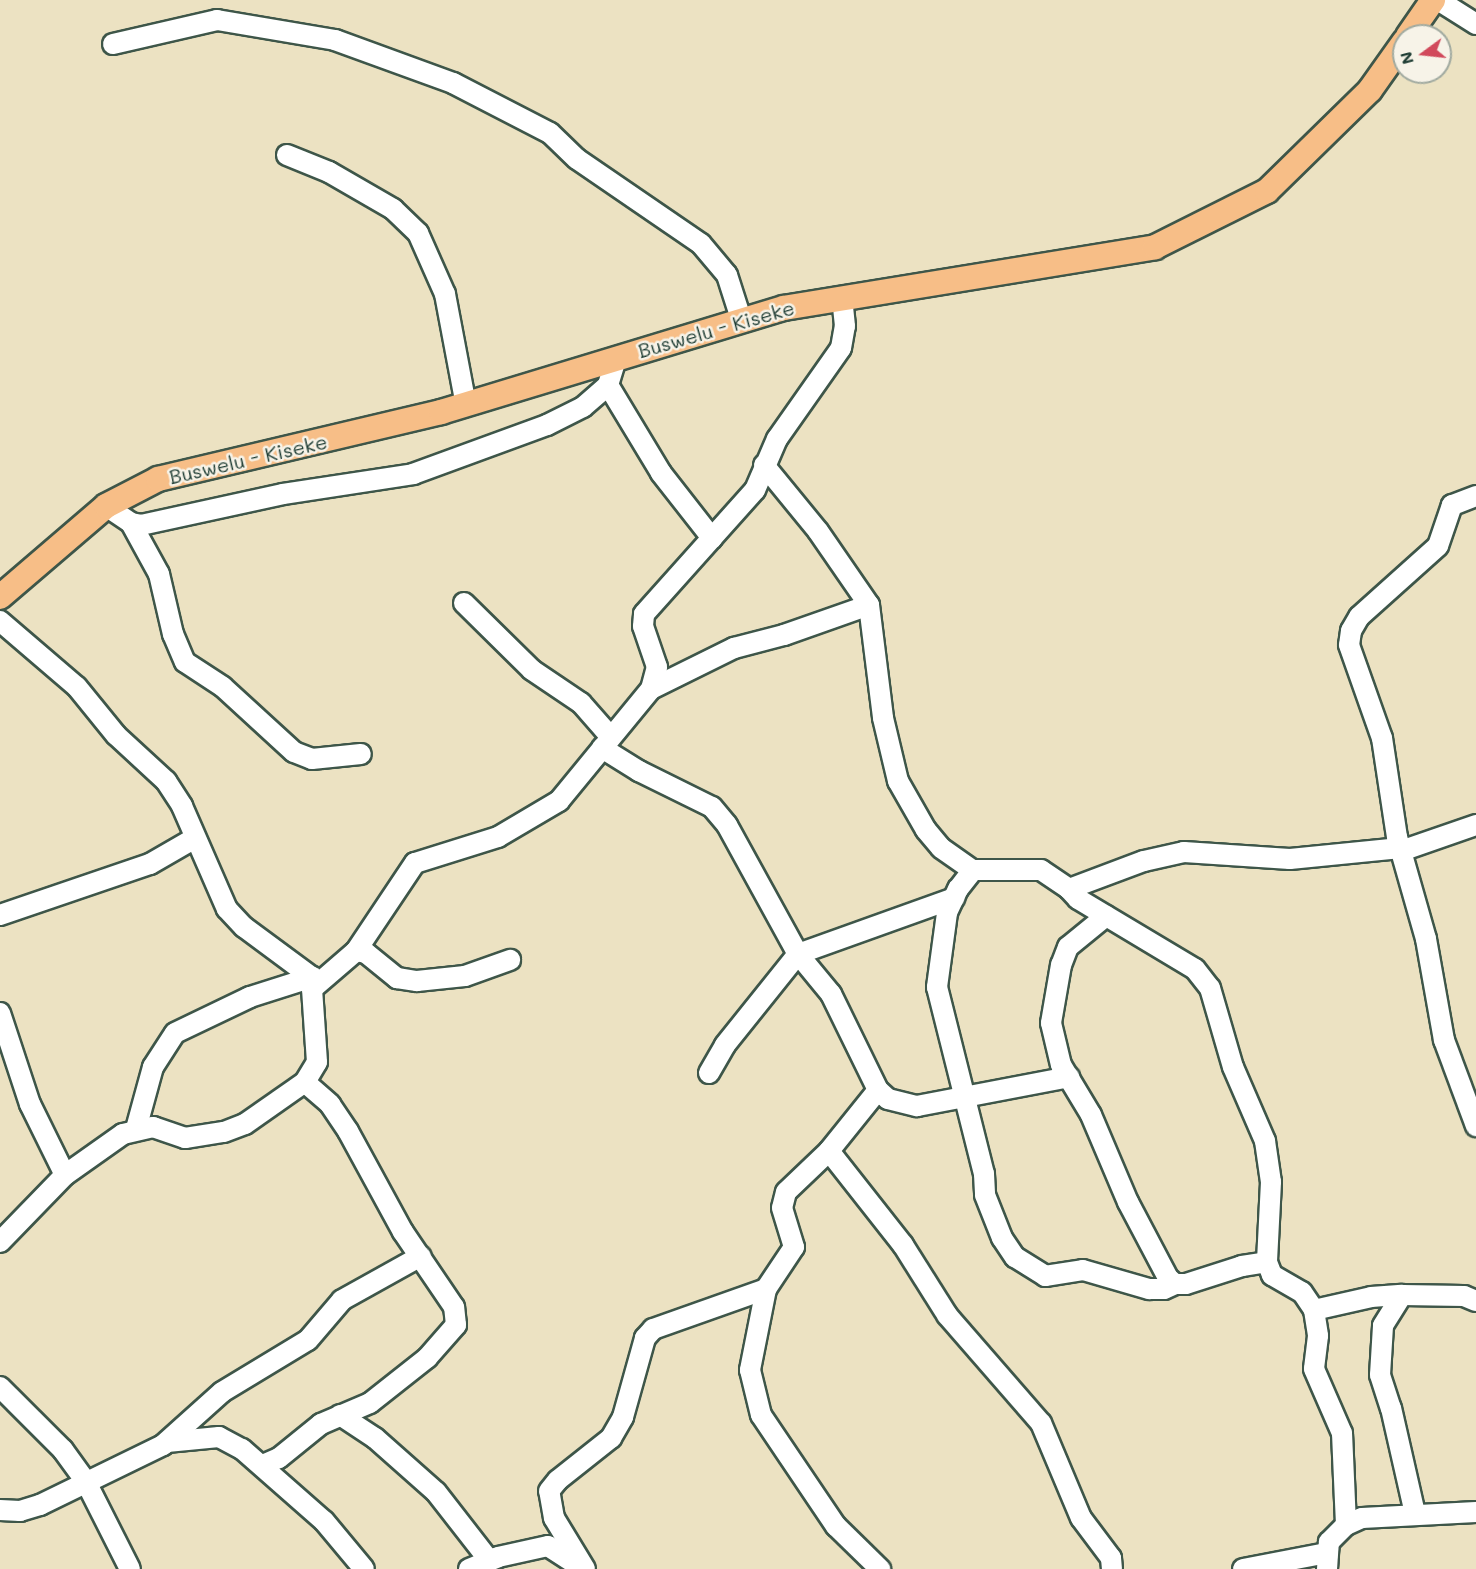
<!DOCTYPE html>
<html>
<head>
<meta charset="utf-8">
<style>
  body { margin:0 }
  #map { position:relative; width:1476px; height:1569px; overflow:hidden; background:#ece2c2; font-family:Mali,sans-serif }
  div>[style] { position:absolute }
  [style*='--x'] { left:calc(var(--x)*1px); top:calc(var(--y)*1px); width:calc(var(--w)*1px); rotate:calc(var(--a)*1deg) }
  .roads { filter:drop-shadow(2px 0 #3e5649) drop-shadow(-2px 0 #3e5649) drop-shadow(0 2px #3e5649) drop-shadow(0 -2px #3e5649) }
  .minor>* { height:20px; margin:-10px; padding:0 10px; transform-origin:10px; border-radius:10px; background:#fff }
  .major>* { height:24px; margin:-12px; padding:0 12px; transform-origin:12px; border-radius:12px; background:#f7be87 }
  span { translate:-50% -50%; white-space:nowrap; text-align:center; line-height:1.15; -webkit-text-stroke:5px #f7f3e8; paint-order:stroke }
  .street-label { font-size:20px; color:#1f3d34 }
  .north { position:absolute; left:1392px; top:24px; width:60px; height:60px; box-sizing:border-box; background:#f7f3e8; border:2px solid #a1aaa0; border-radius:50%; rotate:255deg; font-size:16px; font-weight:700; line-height:24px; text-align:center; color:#1f3d34 }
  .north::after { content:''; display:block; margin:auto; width:21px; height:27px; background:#d1495b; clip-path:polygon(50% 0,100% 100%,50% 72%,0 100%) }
</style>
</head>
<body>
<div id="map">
  <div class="roads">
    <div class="minor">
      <i style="--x:1438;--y:0;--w:45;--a:32.3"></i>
      <i style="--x:113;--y:44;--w:107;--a:-13"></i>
      <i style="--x:217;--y:20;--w:120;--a:9.6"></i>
      <i style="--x:335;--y:40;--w:126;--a:20"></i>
      <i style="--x:453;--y:83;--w:109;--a:27.3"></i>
      <i style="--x:550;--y:133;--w:37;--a:44"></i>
      <i style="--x:577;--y:159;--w:150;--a:34.4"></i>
      <i style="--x:701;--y:244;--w:40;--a:50"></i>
      <i style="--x:727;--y:275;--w:46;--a:72.3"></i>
      <i style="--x:287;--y:155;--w:45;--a:22"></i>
      <i style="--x:329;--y:172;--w:74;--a:30"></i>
      <i style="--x:393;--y:209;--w:35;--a:44"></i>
      <i style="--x:418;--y:233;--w:67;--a:66.1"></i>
      <i style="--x:445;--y:294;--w:113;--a:79.3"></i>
      <i style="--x:608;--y:385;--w:103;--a:58.9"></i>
      <i style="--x:661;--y:473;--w:83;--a:51.9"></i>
      <i style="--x:764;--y:465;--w:85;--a:50.7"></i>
      <i style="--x:818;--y:531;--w:90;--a:55.4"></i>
      <i style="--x:869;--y:605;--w:114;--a:82.9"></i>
      <i style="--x:883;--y:718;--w:65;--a:76.6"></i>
      <i style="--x:898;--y:781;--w:56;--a:60.3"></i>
      <i style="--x:926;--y:830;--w:23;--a:50"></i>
      <i style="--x:941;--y:848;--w:39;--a:35"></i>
      <i style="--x:973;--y:870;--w:68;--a:0"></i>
      <i style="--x:1041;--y:870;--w:34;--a:34"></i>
      <i style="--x:1069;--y:889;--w:80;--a:-20.5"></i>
      <i style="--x:1144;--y:861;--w:41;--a:-12.7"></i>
      <i style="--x:1184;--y:852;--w:106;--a:3.8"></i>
      <i style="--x:1290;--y:859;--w:111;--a:-5.7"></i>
      <i style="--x:1476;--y:496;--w:26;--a:159"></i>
      <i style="--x:1452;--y:505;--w:43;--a:108.9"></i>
      <i style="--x:1438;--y:546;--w:106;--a:138.1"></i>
      <i style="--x:1359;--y:617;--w:16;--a:120"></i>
      <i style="--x:1351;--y:631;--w:14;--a:98"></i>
      <i style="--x:1349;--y:645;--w:99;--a:70.5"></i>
      <i style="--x:1382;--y:738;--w:100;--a:81.4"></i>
      <i style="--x:1397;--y:837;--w:106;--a:74.1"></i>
      <i style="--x:1426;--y:939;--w:103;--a:79.9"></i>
      <i style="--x:1444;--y:1040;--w:92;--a:69.6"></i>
      <i style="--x:106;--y:506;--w:30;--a:34"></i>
      <i style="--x:131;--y:523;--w:10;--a:11"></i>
      <i style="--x:141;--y:525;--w:145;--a:-12.3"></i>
      <i style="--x:283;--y:494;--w:132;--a:-8.7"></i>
      <i style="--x:413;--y:474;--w:143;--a:-20.1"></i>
      <i style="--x:547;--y:425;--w:40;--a:-26.6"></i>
      <i style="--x:583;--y:407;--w:33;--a:-41"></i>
      <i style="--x:608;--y:385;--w:28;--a:-73"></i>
      <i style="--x:131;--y:523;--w:58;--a:61.2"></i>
      <i style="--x:159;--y:574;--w:62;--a:76.9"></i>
      <i style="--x:173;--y:634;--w:30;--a:67"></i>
      <i style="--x:185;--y:662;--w:45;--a:33.3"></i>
      <i style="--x:223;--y:687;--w:96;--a:42.5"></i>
      <i style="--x:294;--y:752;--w:19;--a:21"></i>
      <i style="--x:312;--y:759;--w:49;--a:-5.8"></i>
      <i style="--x:464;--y:603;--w:95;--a:44.6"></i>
      <i style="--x:532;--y:670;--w:59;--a:34"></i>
      <i style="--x:581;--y:703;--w:44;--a:48.7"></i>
      <i style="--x:0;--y:621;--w:101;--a:40.6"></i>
      <i style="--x:77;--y:687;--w:62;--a:50.9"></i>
      <i style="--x:116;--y:735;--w:68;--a:42.6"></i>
      <i style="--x:166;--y:781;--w:30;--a:57"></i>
      <i style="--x:182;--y:806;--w:112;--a:66.4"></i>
      <i style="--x:227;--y:909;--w:25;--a:47"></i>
      <i style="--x:244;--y:927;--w:91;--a:36.5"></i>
      <i style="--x:651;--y:689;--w:93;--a:-26.3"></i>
      <i style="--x:734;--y:648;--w:52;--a:-14.6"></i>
      <i style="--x:784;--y:635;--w:90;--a:-19.4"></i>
      <i style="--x:602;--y:748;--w:44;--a:31.9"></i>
      <i style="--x:639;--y:771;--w:81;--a:26.3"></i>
      <i style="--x:712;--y:807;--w:23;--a:50"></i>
      <i style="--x:727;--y:825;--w:147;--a:61.2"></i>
      <i style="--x:798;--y:954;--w:52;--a:50.5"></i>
      <i style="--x:831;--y:994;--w:107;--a:63.9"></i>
      <i style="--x:878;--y:1090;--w:13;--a:42"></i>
      <i style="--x:888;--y:1099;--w:30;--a:14"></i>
      <i style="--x:917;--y:1106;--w:155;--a:-10.8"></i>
      <i style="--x:1401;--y:851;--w:79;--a:-19.1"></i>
      <i style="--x:973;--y:870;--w:24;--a:128"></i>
      <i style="--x:958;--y:889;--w:26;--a:115"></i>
      <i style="--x:947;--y:913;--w:75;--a:97.7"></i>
      <i style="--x:937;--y:987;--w:193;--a:75.9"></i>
      <i style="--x:984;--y:1174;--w:21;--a:87"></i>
      <i style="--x:985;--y:1195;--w:46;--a:68.4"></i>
      <i style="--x:1002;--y:1238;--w:23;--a:56"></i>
      <i style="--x:1015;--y:1257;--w:36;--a:32"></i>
      <i style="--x:1045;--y:1276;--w:38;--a:-9"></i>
      <i style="--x:1083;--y:1270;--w:69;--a:16.1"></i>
      <i style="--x:1149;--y:1289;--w:15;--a:0"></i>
      <i style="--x:1164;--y:1289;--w:12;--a:-24"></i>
      <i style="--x:1069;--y:889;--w:13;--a:48"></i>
      <i style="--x:1078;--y:899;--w:136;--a:30.9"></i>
      <i style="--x:1195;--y:969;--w:24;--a:52"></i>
      <i style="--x:1210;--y:988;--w:82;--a:73.8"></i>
      <i style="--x:1233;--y:1067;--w:81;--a:66.6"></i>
      <i style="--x:1265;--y:1141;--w:41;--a:81.7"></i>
      <i style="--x:1271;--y:1182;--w:80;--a:92.9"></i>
      <i style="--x:1267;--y:1262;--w:14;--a:69"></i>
      <i style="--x:1272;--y:1275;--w:34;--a:30"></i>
      <i style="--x:1302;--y:1292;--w:22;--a:56"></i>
      <i style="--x:1314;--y:1310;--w:26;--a:81"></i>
      <i style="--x:1318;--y:1336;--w:33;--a:97"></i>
      <i style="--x:1314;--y:1369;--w:70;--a:66.4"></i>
      <i style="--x:1342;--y:1433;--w:92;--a:87.5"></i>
      <i style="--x:0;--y:915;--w:158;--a:-18.8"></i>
      <i style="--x:150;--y:864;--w:52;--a:-30"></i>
      <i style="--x:1106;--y:916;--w:49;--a:140.8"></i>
      <i style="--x:1068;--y:947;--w:19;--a:111"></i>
      <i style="--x:1061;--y:965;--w:59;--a:99.8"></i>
      <i style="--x:1051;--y:1023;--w:43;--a:76.6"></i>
      <i style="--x:1061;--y:1065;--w:58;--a:59"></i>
      <i style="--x:1091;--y:1115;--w:95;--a:67"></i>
      <i style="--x:1128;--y:1202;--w:86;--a:62.2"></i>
      <i style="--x:1168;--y:1278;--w:9;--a:41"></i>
      <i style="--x:1175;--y:1284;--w:11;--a:0"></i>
      <i style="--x:1186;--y:1284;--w:59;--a:-17.8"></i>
      <i style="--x:1242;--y:1266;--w:25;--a:-9"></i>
      <i style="--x:356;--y:951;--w:10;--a:11"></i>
      <i style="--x:366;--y:953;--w:40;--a:39"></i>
      <i style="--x:397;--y:978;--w:20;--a:9"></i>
      <i style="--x:417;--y:981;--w:48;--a:-5.9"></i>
      <i style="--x:465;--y:976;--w:48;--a:-19.6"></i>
      <i style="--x:0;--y:1013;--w:96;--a:71.8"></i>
      <i style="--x:30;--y:1104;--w:79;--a:63.8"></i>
      <i style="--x:709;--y:1073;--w:32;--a:-60"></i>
      <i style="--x:725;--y:1045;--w:117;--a:-51.3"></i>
      <i style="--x:798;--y:954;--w:166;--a:-19.7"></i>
      <i style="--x:878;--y:1090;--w:78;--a:128.8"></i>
      <i style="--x:829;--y:1151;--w:59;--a:136.4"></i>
      <i style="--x:786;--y:1192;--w:16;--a:104"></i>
      <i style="--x:782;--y:1208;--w:41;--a:72.9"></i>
      <i style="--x:794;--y:1247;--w:50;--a:123.7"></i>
      <i style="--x:766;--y:1289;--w:83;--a:101.2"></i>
      <i style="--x:750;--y:1370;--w:46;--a:76.3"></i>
      <i style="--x:761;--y:1415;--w:134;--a:56"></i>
      <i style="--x:836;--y:1526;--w:62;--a:44.3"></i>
      <i style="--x:136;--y:1129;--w:64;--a:-74.7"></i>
      <i style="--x:153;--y:1067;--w:40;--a:-57.1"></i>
      <i style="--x:175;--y:1033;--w:83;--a:-25.6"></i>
      <i style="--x:250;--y:997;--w:66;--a:-17.6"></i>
      <i style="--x:829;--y:1151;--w:120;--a:51.8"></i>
      <i style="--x:903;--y:1245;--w:83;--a:57.8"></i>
      <i style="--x:947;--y:1315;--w:143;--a:49"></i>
      <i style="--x:1041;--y:1423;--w:103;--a:67.2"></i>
      <i style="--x:1081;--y:1518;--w:50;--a:53.1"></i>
      <i style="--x:1111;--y:1558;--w:11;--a:85"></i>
      <i style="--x:0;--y:1242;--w:93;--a:-45.9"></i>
      <i style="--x:65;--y:1175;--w:71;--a:-35.3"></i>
      <i style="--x:123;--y:1134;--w:31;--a:-13"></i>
      <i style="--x:153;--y:1127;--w:34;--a:19"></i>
      <i style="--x:185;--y:1138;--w:39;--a:-9"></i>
      <i style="--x:224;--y:1132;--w:22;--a:-21"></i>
      <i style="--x:245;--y:1124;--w:73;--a:-35"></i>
      <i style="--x:305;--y:1082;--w:23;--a:-59"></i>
      <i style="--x:317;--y:1062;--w:73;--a:-93.9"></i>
      <i style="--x:312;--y:989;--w:58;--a:-40.8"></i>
      <i style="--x:356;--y:951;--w:106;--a:-56.2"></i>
      <i style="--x:415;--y:863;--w:87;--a:-17.4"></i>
      <i style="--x:498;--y:837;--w:71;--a:-30.5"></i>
      <i style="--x:559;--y:801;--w:145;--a:-50.6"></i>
      <i style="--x:651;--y:689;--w:23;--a:-75"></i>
      <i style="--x:657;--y:667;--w:43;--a:-108.9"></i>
      <i style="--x:643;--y:626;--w:12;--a:-85"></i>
      <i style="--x:644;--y:614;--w:166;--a:-48.2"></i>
      <i style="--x:755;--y:490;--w:56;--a:-66.7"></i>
      <i style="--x:777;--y:439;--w:111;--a:-54.9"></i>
      <i style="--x:841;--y:348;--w:22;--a:-80"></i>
      <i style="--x:845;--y:326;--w:28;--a:-96"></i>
      <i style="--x:1402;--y:1295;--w:36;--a:122"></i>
      <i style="--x:1383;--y:1326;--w:49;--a:93.5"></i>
      <i style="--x:1380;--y:1375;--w:35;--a:72"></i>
      <i style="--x:1391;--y:1408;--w:109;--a:77.2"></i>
      <i style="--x:1314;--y:1310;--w:58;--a:-12.8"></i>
      <i style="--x:1371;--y:1297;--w:31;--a:-4"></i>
      <i style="--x:1402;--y:1295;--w:62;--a:0.9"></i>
      <i style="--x:1464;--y:1296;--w:13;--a:23"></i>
      <i style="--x:0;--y:1387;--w:89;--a:45"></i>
      <i style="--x:63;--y:1450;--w:39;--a:54"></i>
      <i style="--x:86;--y:1482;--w:97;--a:63.2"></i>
      <i style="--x:340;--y:1415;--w:42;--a:33.3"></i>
      <i style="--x:375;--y:1438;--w:81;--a:41.5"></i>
      <i style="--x:436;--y:1492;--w:86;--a:52.1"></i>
      <i style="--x:167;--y:1442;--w:52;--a:-5.5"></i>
      <i style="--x:219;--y:1437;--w:26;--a:28"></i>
      <i style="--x:242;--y:1449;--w:109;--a:41.3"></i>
      <i style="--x:324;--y:1521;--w:62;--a:50.2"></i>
      <i style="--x:263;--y:1465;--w:17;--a:-24"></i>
      <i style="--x:279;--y:1458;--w:54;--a:-39"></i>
      <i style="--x:321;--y:1424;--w:53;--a:-23.2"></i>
      <i style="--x:370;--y:1403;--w:73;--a:-38.3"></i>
      <i style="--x:427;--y:1358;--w:44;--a:-48.7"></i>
      <i style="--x:456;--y:1325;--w:18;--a:-96"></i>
      <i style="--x:454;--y:1307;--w:91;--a:-124.2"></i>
      <i style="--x:403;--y:1232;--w:115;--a:-118.6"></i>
      <i style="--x:348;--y:1131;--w:32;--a:-124"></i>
      <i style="--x:330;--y:1104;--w:33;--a:-139"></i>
      <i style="--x:0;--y:1510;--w:20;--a:3"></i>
      <i style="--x:20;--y:1511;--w:21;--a:-17"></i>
      <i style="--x:40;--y:1505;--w:137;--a:-26"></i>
      <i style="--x:163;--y:1445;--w:79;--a:-41.9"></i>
      <i style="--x:222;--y:1392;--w:100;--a:-31.2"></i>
      <i style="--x:308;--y:1340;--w:52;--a:-49.6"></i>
      <i style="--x:342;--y:1300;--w:90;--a:-29.1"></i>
      <i style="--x:469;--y:1569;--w:31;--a:-22"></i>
      <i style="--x:498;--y:1557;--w:51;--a:-12.4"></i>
      <i style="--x:548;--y:1546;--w:35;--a:33"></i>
      <i style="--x:585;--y:1569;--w:60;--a:-121.3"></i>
      <i style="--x:554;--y:1518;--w:27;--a:-100"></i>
      <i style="--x:549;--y:1491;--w:14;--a:-51"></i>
      <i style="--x:558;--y:1480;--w:68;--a:-38.4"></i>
      <i style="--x:611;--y:1438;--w:24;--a:-60"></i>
      <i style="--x:623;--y:1417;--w:82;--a:-74.4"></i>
      <i style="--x:645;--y:1338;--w:12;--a:-48"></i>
      <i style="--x:653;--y:1329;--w:120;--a:-19.5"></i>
      <i style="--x:1243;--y:1569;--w:86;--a:-10.8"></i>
      <i style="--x:1327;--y:1569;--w:27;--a:-86"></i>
      <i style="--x:1329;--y:1542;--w:24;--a:-45"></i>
      <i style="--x:1346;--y:1525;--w:17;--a:-24"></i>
      <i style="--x:1362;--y:1518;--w:114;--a:-3"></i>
    </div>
    <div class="major">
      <i style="--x:1408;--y:36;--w:44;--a:-55.2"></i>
      <i style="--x:0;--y:597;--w:140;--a:-40.6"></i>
      <i style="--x:106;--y:506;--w:59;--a:-27.4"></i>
      <i style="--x:158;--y:479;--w:291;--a:-13.3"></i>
      <i style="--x:441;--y:412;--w:358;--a:-16.9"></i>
      <i style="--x:784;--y:308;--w:376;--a:-9.3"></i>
      <i style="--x:1155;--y:247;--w:125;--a:-26.6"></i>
      <i style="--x:1267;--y:191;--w:144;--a:-44.4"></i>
      <i style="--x:1370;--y:90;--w:59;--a:-54.7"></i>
    </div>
  </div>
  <div class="street-label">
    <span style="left:716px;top:329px;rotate:-16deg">Buswelu - Kiseke</span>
    <span style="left:248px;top:459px;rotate:-13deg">Buswelu - Kiseke</span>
  </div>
  <div class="north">N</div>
</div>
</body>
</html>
